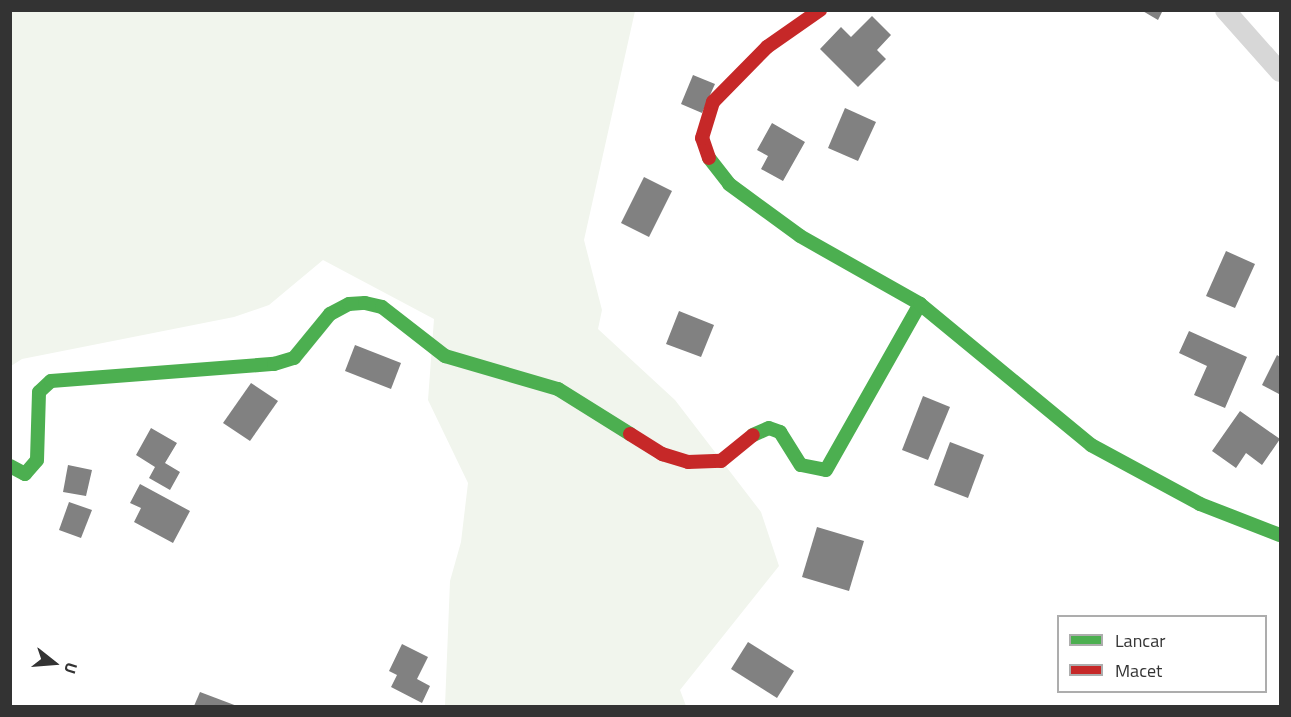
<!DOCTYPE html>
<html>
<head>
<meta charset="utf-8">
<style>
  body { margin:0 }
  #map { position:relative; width:1291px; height:717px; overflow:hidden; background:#fff; font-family:"Titillium Web",sans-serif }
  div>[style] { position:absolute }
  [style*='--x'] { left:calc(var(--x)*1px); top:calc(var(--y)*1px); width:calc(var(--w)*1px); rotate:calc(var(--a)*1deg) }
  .green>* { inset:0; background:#f1f5ed }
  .building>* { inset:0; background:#818181 }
  .street>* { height:20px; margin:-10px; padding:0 10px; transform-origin:10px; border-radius:10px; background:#d7d7d7 }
  .fast>* { height:14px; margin:-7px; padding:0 7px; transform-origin:7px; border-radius:7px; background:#4caf50 }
  .jam>* { height:14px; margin:-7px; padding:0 7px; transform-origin:7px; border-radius:7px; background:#c62828 }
  span { translate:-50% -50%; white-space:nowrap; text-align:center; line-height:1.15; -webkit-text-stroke:6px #fff; paint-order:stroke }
  .frame { position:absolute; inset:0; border:12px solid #333; pointer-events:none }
  .legend { position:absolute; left:1057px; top:615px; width:210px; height:78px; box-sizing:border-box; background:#fff; border:2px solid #adadad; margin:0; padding:8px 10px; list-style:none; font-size:18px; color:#333 }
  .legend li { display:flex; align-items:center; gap:12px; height:30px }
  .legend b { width:30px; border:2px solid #adadad }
  .north { position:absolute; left:24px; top:633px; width:60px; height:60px; -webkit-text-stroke:4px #fff; paint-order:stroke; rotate:107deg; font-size:16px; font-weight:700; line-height:24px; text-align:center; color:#333 }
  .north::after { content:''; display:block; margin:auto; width:21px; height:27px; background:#333; clip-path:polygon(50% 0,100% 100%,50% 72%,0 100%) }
</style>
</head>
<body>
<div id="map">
  <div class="green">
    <i style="clip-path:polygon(11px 11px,635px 11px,584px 240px,602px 310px,598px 329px,675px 400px,761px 512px,779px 566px,680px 690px,686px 706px,445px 706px,450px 581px,461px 542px,468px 483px,428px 400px,434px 319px,323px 260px,269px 305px,234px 317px,22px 359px,11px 366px)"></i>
  </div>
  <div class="building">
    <i style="clip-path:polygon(1141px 10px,1163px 10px,1158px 20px)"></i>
    <i style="clip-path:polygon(872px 16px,891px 35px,877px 50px,886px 59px,858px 87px,820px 49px,841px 27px,851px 37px)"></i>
    <i style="clip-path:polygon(693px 75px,715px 84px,702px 113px,681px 104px)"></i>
    <i style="clip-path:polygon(845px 108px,876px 122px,858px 161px,828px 148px)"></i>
    <i style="clip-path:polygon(772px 123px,805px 142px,783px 181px,761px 169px,768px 156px,757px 150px)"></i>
    <i style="clip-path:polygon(644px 177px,672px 191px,649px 237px,621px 223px)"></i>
    <i style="clip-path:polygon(1226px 251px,1255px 264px,1235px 308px,1206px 296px)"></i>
    <i style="clip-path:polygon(679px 311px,714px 325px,701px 357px,666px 344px)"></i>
    <i style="clip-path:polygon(1189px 331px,1247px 357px,1225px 408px,1194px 395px,1207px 366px,1179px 353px)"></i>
    <i style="clip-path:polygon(355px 345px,401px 363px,391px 389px,345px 371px)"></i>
    <i style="clip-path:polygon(1277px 355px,1280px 357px,1279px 394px,1262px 385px)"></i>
    <i style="clip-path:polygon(251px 383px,278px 401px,250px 441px,223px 423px)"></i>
    <i style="clip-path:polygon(923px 396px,950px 407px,928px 460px,902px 450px)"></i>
    <i style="clip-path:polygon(1240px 411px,1280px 439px,1262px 465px,1246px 453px,1236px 468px,1212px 451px)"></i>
    <i style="clip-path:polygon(151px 428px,177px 443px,165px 463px,180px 472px,170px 490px,149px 478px,155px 467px,136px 455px)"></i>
    <i style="clip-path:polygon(950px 442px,984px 455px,968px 498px,934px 485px)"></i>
    <i style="clip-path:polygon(68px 465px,92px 470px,86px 496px,63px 492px)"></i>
    <i style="clip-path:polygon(140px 484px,190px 511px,173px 543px,134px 522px,141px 508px,130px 503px)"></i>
    <i style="clip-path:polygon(69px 502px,92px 510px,81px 538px,59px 530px)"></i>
    <i style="clip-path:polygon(817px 527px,864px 541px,849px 591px,802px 577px)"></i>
    <i style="clip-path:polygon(748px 642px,794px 671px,777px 698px,731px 669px)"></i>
    <i style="clip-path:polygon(402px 644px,428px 657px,417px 679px,430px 686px,422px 703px,391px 687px,397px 675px,389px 671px)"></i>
    <i style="clip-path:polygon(200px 692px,237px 706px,194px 706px)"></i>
  </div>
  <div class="street">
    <i style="--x:1225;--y:10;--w:83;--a:48.4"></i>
  </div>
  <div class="fast">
    <i style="--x:709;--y:158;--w:33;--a:52"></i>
    <i style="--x:729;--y:184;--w:88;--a:36.2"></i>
    <i style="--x:800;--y:236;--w:138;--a:29.5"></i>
    <i style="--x:753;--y:435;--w:17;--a:-24"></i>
    <i style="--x:769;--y:428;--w:12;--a:20"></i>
    <i style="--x:780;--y:432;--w:39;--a:58"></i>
    <i style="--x:801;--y:465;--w:25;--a:11"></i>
    <i style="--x:826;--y:470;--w:191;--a:-60.5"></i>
    <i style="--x:920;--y:304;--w:222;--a:39.5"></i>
    <i style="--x:1091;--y:445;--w:124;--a:28.4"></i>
    <i style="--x:1200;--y:504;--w:86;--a:21.2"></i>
    <i style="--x:10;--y:466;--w:17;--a:28"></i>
    <i style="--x:25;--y:474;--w:18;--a:-49"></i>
    <i style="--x:37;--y:460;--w:68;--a:-88.3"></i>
    <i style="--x:39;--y:392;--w:16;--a:-43"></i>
    <i style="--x:51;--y:381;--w:224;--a:-4.4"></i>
    <i style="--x:274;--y:364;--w:21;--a:-17"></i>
    <i style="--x:294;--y:358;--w:57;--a:-50.7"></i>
    <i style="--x:330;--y:314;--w:21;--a:-28"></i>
    <i style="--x:349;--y:304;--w:16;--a:-4"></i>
    <i style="--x:365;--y:303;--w:17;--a:13"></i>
    <i style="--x:382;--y:307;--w:80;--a:37.9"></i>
    <i style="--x:445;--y:356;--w:118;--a:16.3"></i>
    <i style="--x:558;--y:389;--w:85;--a:32"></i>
  </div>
  <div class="jam">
    <i style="--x:709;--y:158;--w:21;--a:-109"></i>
    <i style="--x:702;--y:138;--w:38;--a:-73"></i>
    <i style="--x:713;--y:102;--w:77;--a:-45.5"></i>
    <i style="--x:767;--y:47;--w:65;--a:-34.9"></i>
    <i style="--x:630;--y:434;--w:38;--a:32"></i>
    <i style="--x:662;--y:454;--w:27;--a:17"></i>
    <i style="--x:688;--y:462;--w:33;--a:-2"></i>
    <i style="--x:721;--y:461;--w:41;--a:-39.1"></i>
  </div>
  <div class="frame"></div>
  <ul class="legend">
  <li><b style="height:8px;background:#4caf50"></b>Lancar</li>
  <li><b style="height:8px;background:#c62828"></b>Macet</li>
  </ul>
  <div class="north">U</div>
</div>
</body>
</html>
